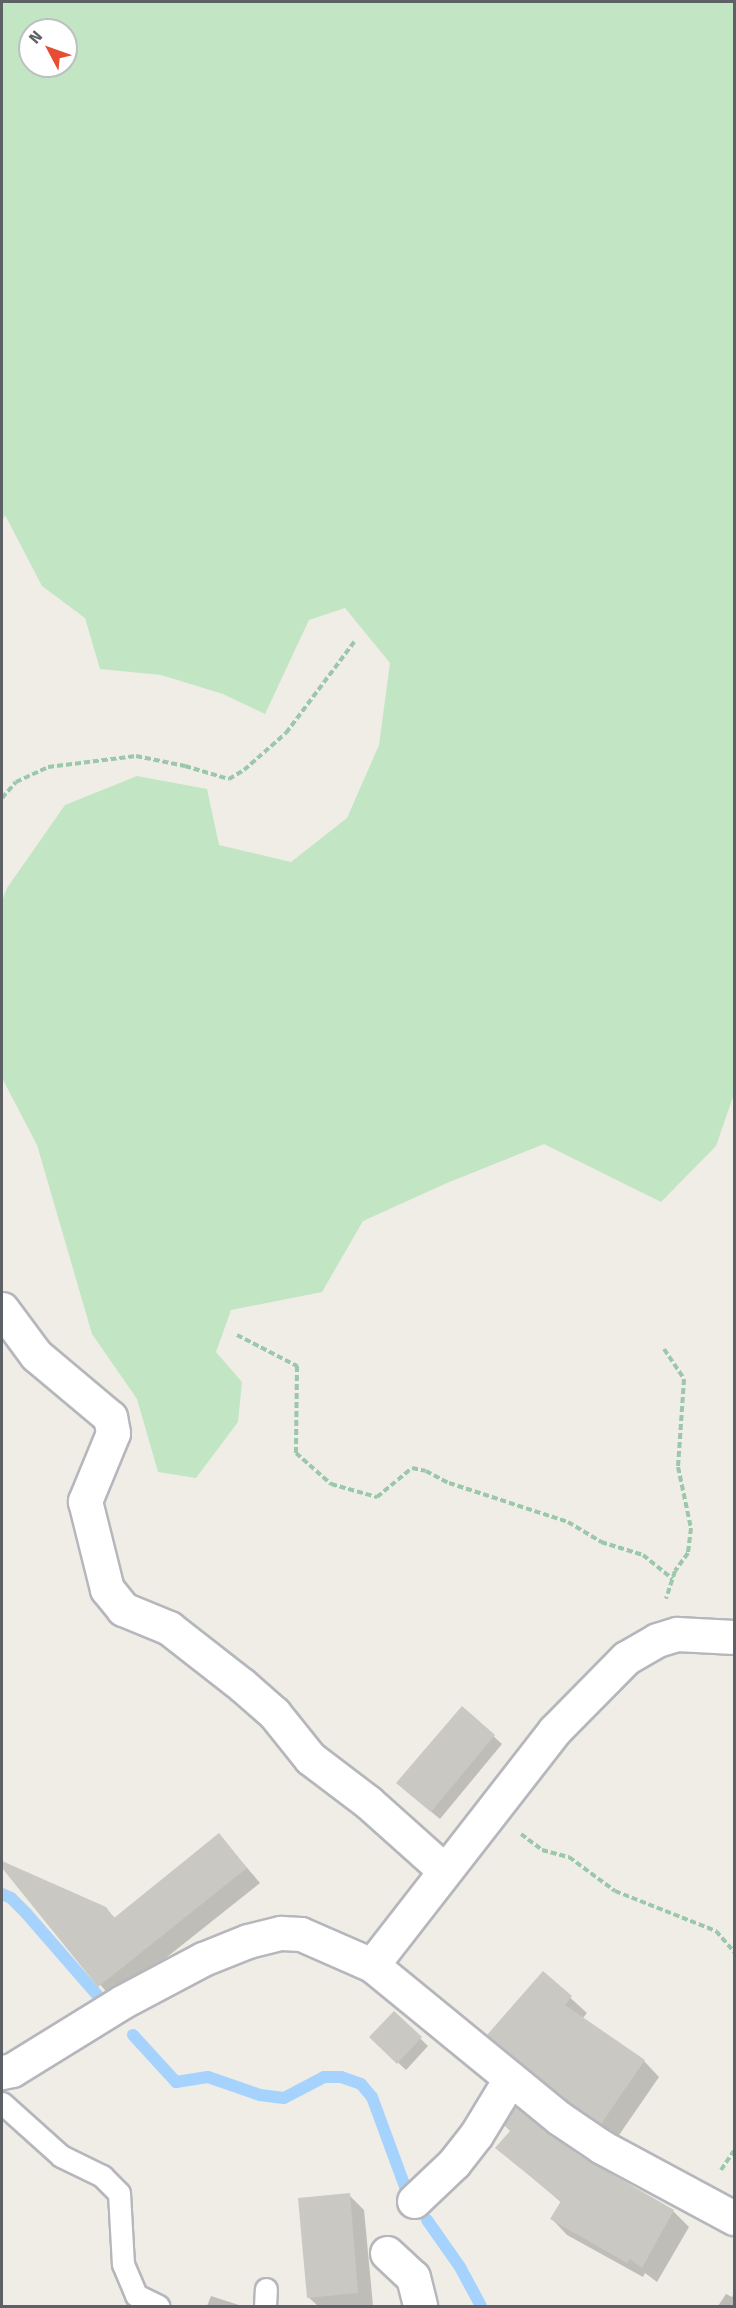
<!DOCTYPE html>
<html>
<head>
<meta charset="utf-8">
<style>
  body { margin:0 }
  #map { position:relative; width:736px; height:2308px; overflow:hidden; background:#efede5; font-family:"Fira Sans",sans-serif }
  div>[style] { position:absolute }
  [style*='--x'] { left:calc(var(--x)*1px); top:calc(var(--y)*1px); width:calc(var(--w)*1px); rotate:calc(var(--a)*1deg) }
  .green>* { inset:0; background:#c2e6c4 }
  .shadow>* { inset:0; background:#0003 }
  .stream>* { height:12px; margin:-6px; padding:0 6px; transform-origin:6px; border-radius:6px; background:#a6d2fe }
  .building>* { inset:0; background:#cac8c2 }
  .path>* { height:4px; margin-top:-2px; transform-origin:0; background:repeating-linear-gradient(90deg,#9bc7ab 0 6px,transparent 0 9px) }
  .roads { filter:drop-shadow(2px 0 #b5b7bc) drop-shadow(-2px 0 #b5b7bc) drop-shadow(0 2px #b5b7bc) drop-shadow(0 -2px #b5b7bc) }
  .service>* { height:21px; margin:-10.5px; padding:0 10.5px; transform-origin:10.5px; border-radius:10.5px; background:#fff }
  .minor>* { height:33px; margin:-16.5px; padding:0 16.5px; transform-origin:16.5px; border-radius:16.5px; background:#fff }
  span { translate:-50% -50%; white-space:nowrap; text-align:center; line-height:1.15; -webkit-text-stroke:5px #fff; paint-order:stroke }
  .frame { position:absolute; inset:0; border:3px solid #5d6065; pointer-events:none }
  .north { position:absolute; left:18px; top:18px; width:60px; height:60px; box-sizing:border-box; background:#fff; border:2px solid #bebfc1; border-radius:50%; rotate:311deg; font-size:16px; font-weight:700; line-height:24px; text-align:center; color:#5d6065 }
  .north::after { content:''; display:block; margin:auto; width:21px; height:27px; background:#e74d33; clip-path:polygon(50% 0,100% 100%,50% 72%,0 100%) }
</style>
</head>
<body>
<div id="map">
  <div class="green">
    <i style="clip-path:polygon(evenodd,2px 2px,734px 2px,734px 1094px,716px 1146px,661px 1202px,544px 1144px,447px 1183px,363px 1221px,322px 1292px,231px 1310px,216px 1352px,242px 1382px,238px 1422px,196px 1478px,158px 1472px,137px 1399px,92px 1334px,37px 1145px,2px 1078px,2px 901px,7px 888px,65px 805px,137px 776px,207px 789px,219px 845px,291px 862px,347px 818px,379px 745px,390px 663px,345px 608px,309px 620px,265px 714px,223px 694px,161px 675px,100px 669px,85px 618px,42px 586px,5px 515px,2px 522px,2px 2px,30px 30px,66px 30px,66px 66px,30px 66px,30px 30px)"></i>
  </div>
  <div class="shadow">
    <i style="clip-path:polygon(462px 1708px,502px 1744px,440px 1819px,406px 1791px)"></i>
    <i style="clip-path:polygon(219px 1835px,260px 1883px,113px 2000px,2px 1866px,2px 1863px,105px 1908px,116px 1919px)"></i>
    <i style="clip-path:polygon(543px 1973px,587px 2013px,582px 2019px,644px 2061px,659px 2077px,617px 2138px,587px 2118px,489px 2035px)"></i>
    <i style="clip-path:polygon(394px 2013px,428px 2046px,406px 2070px,371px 2037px)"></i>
    <i style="clip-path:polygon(497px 2148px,578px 2157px,673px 2211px,689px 2227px,657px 2282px,645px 2273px,643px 2277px,567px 2235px,552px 2219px,562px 2203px)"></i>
    <i style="clip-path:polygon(349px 2195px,364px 2210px,373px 2306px,318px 2306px,308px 2297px)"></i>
    <i style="clip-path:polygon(734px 2293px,734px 2306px,718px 2306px,726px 2294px,732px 2297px)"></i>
    <i style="clip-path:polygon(211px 2296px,242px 2306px,207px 2306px)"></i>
  </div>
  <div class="stream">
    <i style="--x:2;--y:1894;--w:10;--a:24"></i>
    <i style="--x:11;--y:1898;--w:21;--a:45"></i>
    <i style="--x:26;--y:1913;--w:113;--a:49"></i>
    <i style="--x:133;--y:2035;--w:64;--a:47.5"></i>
    <i style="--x:176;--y:2082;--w:32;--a:-9"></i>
    <i style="--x:208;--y:2077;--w:55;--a:19.1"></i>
    <i style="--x:260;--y:2095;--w:24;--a:7"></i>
    <i style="--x:284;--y:2098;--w:45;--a:-27.7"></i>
    <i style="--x:324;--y:2077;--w:17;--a:0"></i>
    <i style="--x:341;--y:2077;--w:21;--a:19"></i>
    <i style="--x:361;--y:2084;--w:17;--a:50"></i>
    <i style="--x:372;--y:2097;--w:101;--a:69.8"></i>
    <i style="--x:427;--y:2220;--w:57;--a:54.9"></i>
    <i style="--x:460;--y:2267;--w:44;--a:61.7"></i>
  </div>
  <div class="building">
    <i style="clip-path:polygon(462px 1706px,495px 1735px,431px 1812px,396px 1783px)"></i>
    <i style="clip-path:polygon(219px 1833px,247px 1868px,98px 1987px,2px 1868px,2px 1861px,106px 1907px,114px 1918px)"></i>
    <i style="clip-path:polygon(543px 1971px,572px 1996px,565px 2005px,645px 2060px,601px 2124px,570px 2103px,487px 2035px)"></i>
    <i style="clip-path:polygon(394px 2011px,422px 2037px,397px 2064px,369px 2037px)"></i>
    <i style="clip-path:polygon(515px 2106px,579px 2155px,674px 2210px,642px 2268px,630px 2259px,627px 2263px,550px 2219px,561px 2201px,495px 2148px,510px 2131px,504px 2125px)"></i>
    <i style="clip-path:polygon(350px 2193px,358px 2293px,307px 2298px,298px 2198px)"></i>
  </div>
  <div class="path">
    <i style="--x:2;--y:798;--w:21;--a:-49"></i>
    <i style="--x:16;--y:782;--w:35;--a:-25"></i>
    <i style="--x:48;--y:767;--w:89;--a:-7.1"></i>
    <i style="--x:136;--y:756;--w:50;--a:11.5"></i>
    <i style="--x:185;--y:766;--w:46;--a:16.5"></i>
    <i style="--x:229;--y:779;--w:17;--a:-31"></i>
    <i style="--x:244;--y:770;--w:56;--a:-41.4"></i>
    <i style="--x:286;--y:733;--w:114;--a:-53.2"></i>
    <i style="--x:237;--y:1335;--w:68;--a:27.3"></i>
    <i style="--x:297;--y:1366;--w:87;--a:90.7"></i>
    <i style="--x:296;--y:1453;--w:47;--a:41.5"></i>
    <i style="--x:331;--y:1484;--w:48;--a:15.8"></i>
    <i style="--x:377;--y:1497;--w:45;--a:-39.6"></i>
    <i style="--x:412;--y:1468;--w:14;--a:12"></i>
    <i style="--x:426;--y:1471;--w:26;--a:28"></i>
    <i style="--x:449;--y:1483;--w:125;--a:18.1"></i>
    <i style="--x:568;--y:1522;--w:39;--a:31"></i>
    <i style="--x:601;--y:1542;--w:44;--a:17.2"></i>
    <i style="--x:643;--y:1555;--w:38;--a:39"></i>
    <i style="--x:664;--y:1349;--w:36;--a:56"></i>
    <i style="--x:684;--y:1379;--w:88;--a:93.9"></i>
    <i style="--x:678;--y:1467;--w:62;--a:78"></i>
    <i style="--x:691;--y:1528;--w:25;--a:97"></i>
    <i style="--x:688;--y:1553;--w:22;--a:126"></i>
    <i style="--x:675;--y:1571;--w:29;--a:108"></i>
    <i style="--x:521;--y:1834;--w:26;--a:37"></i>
    <i style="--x:542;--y:1850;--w:28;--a:15"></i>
    <i style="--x:569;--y:1857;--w:57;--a:36.5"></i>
    <i style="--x:615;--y:1891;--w:109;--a:21.6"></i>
    <i style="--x:716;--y:1931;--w:28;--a:49"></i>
    <i style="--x:721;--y:2170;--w:23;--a:-56"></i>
  </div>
  <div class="roads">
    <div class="service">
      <i style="--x:2;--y:2103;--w:79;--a:41.9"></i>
      <i style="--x:61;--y:2156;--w:46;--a:26"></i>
      <i style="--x:102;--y:2176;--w:24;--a:45"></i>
      <i style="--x:119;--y:2193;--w:71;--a:86.8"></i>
      <i style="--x:123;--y:2264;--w:34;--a:67"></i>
      <i style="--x:136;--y:2295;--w:25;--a:26"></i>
      <i style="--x:265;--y:2306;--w:17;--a:-87"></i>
    </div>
    <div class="minor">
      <i style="--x:2;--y:1309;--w:57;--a:53.5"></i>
      <i style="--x:36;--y:1355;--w:97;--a:40"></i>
      <i style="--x:110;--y:1417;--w:16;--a:79"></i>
      <i style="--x:113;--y:1433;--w:74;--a:112.4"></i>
      <i style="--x:85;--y:1501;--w:91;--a:76"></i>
      <i style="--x:107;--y:1589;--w:26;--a:51"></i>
      <i style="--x:123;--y:1609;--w:50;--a:22.4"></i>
      <i style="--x:169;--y:1628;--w:93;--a:38"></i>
      <i style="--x:242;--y:1685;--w:43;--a:41.2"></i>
      <i style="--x:274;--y:1713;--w:58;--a:51.3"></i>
      <i style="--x:310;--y:1758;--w:73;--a:37.2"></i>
      <i style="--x:368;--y:1802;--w:102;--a:41.8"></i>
      <i style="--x:372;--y:1965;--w:242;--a:39.3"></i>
      <i style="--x:559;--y:2118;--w:52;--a:34"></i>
      <i style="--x:602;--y:2147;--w:150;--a:28.3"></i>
      <i style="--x:2;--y:2072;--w:10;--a:-11"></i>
      <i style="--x:12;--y:2070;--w:129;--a:-31.7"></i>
      <i style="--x:122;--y:2002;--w:92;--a:-28"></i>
      <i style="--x:203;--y:1959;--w:48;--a:-21.8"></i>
      <i style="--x:248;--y:1941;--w:34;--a:-14"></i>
      <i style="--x:281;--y:1933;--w:20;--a:3"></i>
      <i style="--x:301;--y:1934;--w:77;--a:23.6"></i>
      <i style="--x:372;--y:1965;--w:296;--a:-52.1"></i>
      <i style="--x:554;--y:1731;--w:103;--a:-45.4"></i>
      <i style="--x:626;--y:1658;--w:36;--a:-30"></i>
      <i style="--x:657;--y:1640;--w:21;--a:-17"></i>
      <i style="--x:677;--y:1634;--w:57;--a:3"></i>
      <i style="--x:414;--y:2201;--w:55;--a:-43.5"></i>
      <i style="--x:454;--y:2163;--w:36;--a:-52"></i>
      <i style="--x:476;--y:2135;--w:66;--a:-58.7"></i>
      <i style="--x:387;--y:2253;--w:35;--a:43"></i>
      <i style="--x:413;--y:2277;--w:30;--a:76"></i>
    </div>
  </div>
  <div class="frame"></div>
  <div class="north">N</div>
</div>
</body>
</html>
